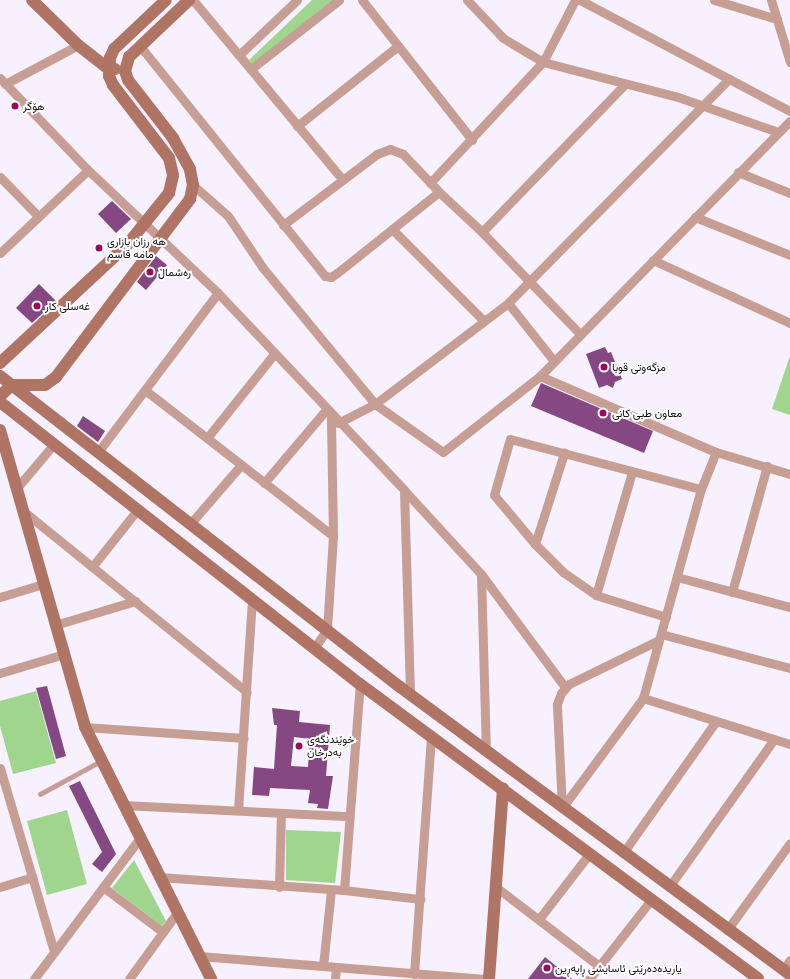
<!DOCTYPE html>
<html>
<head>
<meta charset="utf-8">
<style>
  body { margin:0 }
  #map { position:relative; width:790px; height:979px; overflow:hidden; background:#f7f0fe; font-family:Lato,Vazirmatn,sans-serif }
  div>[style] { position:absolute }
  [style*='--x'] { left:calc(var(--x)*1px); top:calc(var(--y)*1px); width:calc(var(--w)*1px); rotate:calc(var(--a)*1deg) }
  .green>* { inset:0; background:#a0d58e }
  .building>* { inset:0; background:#864882 }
  .lane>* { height:4.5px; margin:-2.25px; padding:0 2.25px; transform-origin:2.25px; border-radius:2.25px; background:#c79e93 }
  .street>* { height:9px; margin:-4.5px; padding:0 4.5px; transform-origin:4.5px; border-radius:4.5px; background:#c79e93 }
  .secondary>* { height:12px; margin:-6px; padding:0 6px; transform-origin:6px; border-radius:6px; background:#af7464 }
  .dots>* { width:11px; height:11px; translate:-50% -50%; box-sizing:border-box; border:2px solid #fff; border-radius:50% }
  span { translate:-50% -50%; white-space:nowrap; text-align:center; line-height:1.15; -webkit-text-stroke:4px #fff; paint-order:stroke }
  .poi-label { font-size:11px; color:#120e16 }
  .left { translate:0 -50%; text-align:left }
</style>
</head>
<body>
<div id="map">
  <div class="green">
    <i style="clip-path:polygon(312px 0,335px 0,253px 65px,249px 60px)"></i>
    <i style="clip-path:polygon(790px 356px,790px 415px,772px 409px)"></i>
    <i style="clip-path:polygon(36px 691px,56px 763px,13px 774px,0 726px,0 701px)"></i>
    <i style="clip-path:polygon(67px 810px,87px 884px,47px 895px,27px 821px)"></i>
    <i style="clip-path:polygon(286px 830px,341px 832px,335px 883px,286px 880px)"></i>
    <i style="clip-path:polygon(134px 860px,166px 921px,162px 926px,112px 888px)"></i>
  </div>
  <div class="building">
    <i style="clip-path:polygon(112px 201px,131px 219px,116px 233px,98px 214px)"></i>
    <i style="clip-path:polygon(156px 256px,167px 265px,146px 290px,137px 282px)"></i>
    <i style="clip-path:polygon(39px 284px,56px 301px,32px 323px,16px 308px)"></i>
    <i style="clip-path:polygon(605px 347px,608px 353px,611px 352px,622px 379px,615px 382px,613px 388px,607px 385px,599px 388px,586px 354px)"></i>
    <i style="clip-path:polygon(541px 383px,653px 431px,644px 453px,531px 406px)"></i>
    <i style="clip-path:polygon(83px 416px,105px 431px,98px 442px,77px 426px)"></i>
    <i style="clip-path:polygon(47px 686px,66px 756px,56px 759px,36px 688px)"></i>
    <i style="clip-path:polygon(evenodd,272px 708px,300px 711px,299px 722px,330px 725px,326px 776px,333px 776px,328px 809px,317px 808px,318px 804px,308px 803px,310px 790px,270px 788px,269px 796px,252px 795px,254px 767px,274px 769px,277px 725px,274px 725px,272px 708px,294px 737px,310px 739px,308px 767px,291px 766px,294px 737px)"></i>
    <i style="clip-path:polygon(80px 781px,116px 854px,102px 872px,92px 864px,102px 852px,69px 786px)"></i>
    <i style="clip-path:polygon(545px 957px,572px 979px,528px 979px)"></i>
  </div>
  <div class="lane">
    <i style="--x:40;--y:794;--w:69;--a:-28.4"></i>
  </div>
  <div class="street">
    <i style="--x:193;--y:0;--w:234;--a:50.2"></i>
    <i style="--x:362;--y:0;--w:178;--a:51.8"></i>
    <i style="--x:467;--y:0;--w:52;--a:46.5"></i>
    <i style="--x:503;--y:38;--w:47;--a:31"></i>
    <i style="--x:543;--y:62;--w:139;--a:14.5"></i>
    <i style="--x:678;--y:97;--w:106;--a:19.3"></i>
    <i style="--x:580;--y:0;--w:238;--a:27.9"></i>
    <i style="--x:714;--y:0;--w:66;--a:16.8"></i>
    <i style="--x:771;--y:0;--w:65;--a:73"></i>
    <i style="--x:140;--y:46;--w:295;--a:51.2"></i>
    <i style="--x:325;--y:276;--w:6;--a:9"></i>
    <i style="--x:331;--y:277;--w:7;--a:-34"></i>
    <i style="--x:337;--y:273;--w:130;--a:-38.5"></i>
    <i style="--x:239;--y:55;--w:80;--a:-43.5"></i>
    <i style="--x:251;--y:69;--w:112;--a:-38.1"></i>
    <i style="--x:0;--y:78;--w:127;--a:46.3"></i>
    <i style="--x:88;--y:170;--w:179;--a:43.4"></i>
    <i style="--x:218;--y:293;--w:271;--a:46.6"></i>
    <i style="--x:404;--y:490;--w:114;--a:47.5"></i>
    <i style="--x:481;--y:574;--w:141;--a:53.4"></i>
    <i style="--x:5;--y:84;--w:83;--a:-28.1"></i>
    <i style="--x:297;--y:126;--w:129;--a:-38.4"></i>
    <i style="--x:738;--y:172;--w:56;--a:22"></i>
    <i style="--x:0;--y:177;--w:54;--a:45.7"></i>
    <i style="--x:430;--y:183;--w:166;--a:-47"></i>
    <i style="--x:543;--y:62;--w:70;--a:-62.7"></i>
    <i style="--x:193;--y:185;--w:47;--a:41.5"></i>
    <i style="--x:228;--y:216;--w:63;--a:56.1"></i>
    <i style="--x:263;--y:268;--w:176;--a:50.5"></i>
    <i style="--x:375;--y:404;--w:83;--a:35.2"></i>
    <i style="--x:443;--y:452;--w:123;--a:-38.1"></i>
    <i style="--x:540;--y:376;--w:357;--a:-45.6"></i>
    <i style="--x:695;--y:217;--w:102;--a:21.8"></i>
    <i style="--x:283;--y:225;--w:118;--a:-37.1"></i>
    <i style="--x:377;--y:154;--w:14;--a:-21"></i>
    <i style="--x:390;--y:149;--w:14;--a:21"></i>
    <i style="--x:403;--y:154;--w:52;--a:46.5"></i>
    <i style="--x:439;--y:192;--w:59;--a:42.9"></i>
    <i style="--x:392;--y:229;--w:130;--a:45"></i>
    <i style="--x:0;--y:253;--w:121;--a:-43.3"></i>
    <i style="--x:653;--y:260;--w:151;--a:24.7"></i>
    <i style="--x:508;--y:303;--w:74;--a:51.6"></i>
    <i style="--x:580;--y:334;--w:141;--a:-133.9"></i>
    <i style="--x:482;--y:232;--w:204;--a:-46"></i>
    <i style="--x:540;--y:376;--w:192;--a:23.4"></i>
    <i style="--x:716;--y:452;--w:77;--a:16.6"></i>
    <i style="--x:145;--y:390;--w:238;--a:37.8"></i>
    <i style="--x:338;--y:423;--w:42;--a:-27.2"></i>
    <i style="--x:375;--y:404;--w:167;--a:-37.2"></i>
    <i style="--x:508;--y:303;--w:315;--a:-45.4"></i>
    <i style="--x:207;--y:438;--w:107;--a:-51.4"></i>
    <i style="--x:98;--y:452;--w:199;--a:-53"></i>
    <i style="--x:264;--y:483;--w:96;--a:-49.7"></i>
    <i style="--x:16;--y:489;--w:59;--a:-49.8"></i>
    <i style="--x:404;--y:490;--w:205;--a:88.3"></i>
    <i style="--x:22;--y:510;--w:289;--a:39"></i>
    <i style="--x:190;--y:524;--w:78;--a:-49.2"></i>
    <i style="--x:535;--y:544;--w:96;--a:-72.3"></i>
    <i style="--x:92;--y:567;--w:74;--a:-51.6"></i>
    <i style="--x:481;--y:574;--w:178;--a:88.4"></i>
    <i style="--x:677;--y:577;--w:117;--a:14.9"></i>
    <i style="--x:732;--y:592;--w:131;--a:-74.5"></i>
    <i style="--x:596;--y:595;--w:128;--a:-73.7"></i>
    <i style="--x:0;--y:597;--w:45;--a:-16.8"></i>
    <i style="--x:666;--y:617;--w:73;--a:-162.6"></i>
    <i style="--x:596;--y:595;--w:40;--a:-145.1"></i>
    <i style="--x:563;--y:572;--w:40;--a:-135"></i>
    <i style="--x:535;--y:544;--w:64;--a:-129.9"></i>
    <i style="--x:494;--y:495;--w:58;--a:-74.1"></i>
    <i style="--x:510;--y:439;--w:197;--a:14.7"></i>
    <i style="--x:55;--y:625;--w:84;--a:-16.7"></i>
    <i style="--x:661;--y:634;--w:133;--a:14.8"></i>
    <i style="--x:315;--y:647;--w:22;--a:-56"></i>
    <i style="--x:327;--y:629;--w:93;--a:-86.3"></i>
    <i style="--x:333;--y:536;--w:120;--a:-91"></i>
    <i style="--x:0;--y:673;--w:67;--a:-16.5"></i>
    <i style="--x:643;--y:698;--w:154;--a:17.4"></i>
    <i style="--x:85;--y:727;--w:159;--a:4"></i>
    <i style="--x:0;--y:768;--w:192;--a:73.6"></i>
    <i style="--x:122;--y:805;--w:228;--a:2.8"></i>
    <i style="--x:562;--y:808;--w:137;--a:-53.6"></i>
    <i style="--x:643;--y:698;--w:217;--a:-74.5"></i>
    <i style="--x:701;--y:489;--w:40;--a:-68"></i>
    <i style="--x:562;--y:808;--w:104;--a:-92.8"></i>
    <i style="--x:557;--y:704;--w:12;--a:-70"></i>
    <i style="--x:561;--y:693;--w:12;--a:-48"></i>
    <i style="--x:569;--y:684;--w:100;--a:-26.1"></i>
    <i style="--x:238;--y:810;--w:212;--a:-86.2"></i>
    <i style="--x:623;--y:853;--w:161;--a:-54.8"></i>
    <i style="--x:159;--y:877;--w:185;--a:4"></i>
    <i style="--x:344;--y:890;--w:77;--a:6.8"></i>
    <i style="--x:0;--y:887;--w:34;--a:-17"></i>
    <i style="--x:103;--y:887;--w:75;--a:36.9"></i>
    <i style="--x:279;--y:887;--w:74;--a:-88.5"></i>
    <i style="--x:496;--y:887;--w:130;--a:37.5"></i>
    <i style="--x:669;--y:887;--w:181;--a:-54.6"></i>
    <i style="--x:344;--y:890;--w:207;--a:-85.6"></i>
    <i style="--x:539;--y:919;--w:82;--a:-52.4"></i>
    <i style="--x:727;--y:930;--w:107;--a:-54.1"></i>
    <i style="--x:199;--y:956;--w:284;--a:4.6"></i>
    <i style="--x:323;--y:966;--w:76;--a:-84"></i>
    <i style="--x:783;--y:970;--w:12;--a:-55"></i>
    <i style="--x:414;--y:974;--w:239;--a:-85.9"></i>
    <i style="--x:34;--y:979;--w:175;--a:-53.1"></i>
    <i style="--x:129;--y:979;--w:80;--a:-54.1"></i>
    <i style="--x:335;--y:979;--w:12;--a:-85"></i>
    <i style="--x:589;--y:979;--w:100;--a:-51.9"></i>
  </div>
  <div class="secondary">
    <i style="--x:32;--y:0;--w:64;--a:44.4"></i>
    <i style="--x:78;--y:45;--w:41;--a:38"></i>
    <i style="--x:110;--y:70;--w:5;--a:-11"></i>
    <i style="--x:0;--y:363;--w:173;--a:-42.9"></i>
    <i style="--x:127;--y:245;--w:67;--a:-51.1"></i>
    <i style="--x:169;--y:193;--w:18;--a:-77"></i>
    <i style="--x:173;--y:175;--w:17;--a:-103"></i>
    <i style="--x:169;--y:158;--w:92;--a:-127.5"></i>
    <i style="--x:113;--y:85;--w:10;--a:-114"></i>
    <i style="--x:109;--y:76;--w:18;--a:-87"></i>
    <i style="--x:110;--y:58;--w:10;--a:-66"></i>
    <i style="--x:114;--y:49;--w:71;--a:-43.3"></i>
    <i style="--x:0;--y:376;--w:507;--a:37.87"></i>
    <i style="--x:400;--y:687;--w:485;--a:36.4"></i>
    <i style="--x:0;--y:396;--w:16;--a:-43"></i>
    <i style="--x:12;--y:385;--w:33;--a:0"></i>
    <i style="--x:45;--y:385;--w:14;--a:-36"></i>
    <i style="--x:56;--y:377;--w:223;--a:-53"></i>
    <i style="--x:190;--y:199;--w:14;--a:-78"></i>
    <i style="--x:193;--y:185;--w:16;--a:-101"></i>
    <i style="--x:190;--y:169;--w:35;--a:-119"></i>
    <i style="--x:173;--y:138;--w:73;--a:-127.8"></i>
    <i style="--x:128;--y:80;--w:9;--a:-108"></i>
    <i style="--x:125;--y:71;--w:15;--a:-74"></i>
    <i style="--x:129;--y:57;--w:83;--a:-43.5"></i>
    <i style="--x:0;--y:402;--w:457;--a:38.1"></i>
    <i style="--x:360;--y:684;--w:495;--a:36.5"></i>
    <i style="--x:0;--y:430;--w:309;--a:74"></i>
    <i style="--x:85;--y:727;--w:282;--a:63.4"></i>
    <i style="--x:489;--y:979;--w:191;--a:-85.8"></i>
  </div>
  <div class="dots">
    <i style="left:15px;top:106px;background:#9a0a5b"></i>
    <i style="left:99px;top:248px;background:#9a0a5b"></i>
    <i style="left:150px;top:272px;background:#9a0a5b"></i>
    <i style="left:37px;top:306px;background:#9a0a5b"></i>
    <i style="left:604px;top:367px;background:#9a0a5b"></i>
    <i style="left:603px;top:413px;background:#9a0a5b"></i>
    <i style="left:299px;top:746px;background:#9a0a5b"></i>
    <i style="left:547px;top:968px;background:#9a0a5b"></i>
  </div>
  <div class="poi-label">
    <span class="left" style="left:23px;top:106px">هۆگر</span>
    <span class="left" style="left:107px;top:248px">هه رزان بازارى<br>مامه قاسم</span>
    <span class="left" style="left:158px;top:272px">رەشماڵ</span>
    <span class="left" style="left:45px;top:306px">غەسلی کار</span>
    <span class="left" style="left:612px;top:367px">مزگەوتی قوبا</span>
    <span class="left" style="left:612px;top:413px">معاون طبی کانی</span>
    <span class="left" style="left:307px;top:746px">خوێندنگەی<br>بەدرخان</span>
    <span class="left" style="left:555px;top:968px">یاریدەدەرێتی ئاسایشی ڕاپەڕین</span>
  </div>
</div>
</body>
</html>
